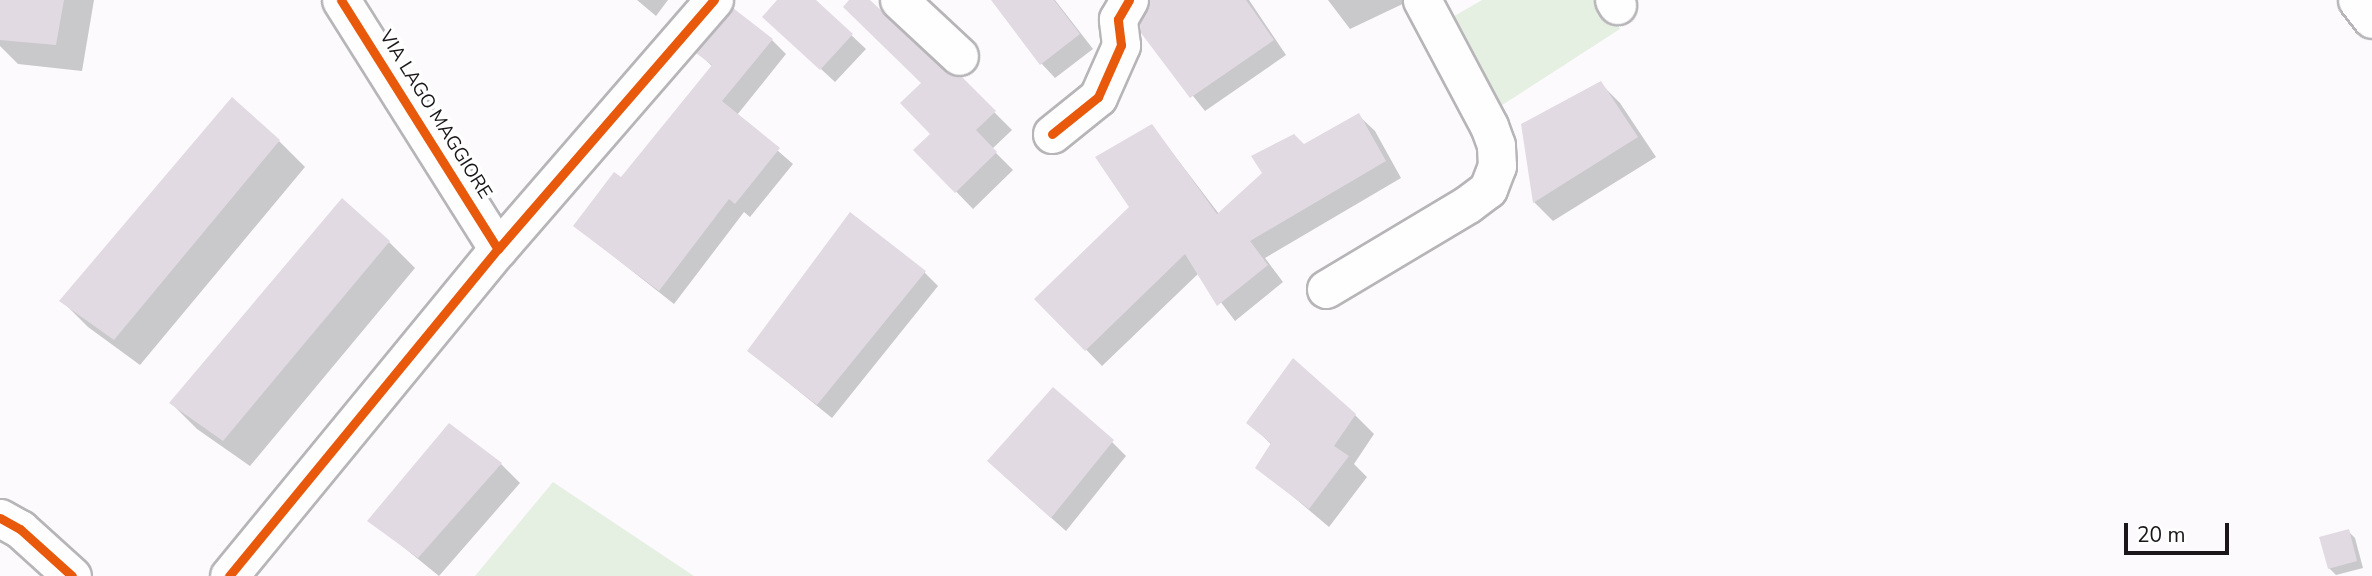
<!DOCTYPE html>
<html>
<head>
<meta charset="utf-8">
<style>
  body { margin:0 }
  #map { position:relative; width:2372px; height:576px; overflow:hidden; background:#fcfafd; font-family:"Nunito Sans",sans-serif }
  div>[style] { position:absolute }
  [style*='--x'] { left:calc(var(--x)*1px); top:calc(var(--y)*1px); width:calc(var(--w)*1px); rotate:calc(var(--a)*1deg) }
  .green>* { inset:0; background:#e5f0e3 }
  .shadow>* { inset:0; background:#0003 }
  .building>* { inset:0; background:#e2dae3 }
  .roads { filter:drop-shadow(2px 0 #b7b5b8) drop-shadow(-2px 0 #b7b5b8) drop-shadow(0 2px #b7b5b8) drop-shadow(0 -2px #b7b5b8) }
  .minor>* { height:37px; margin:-18.5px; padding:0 18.5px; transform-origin:18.5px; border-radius:18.5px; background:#fffeff }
  .cycleway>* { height:9px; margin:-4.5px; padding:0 4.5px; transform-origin:4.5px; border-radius:4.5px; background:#e8590c }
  span { translate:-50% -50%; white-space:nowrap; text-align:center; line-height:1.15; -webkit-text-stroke:7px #fff; paint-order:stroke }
  .street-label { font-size:19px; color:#1a161a }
  .scale { position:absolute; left:2124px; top:523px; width:105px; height:32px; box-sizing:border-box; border:4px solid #1a161a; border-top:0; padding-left:9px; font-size:21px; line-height:24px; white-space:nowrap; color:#1a161a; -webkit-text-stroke:5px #fff; paint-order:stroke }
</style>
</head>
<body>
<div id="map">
  <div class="green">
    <i style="clip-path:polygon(1482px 0,1602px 0,1620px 29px,1493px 111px,1444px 22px)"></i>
    <i style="clip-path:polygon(553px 482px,694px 576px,475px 576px)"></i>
  </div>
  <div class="shadow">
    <i style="clip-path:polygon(0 0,94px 0,82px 71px,18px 64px,0 46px)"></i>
    <i style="clip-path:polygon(637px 0,668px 0,656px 16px)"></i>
    <i style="clip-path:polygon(780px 0,814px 0,866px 49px,835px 82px,779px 30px)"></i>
    <i style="clip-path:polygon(852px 0,867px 0,944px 73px,960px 78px,1012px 130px,992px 149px,1013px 170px,973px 209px,916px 150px,932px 134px,923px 83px)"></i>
    <i style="clip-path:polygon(1012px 0,1055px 0,1093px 49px,1055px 78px,1041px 63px)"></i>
    <i style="clip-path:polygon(1152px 0,1249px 0,1286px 55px,1205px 111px,1142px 32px)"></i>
    <i style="clip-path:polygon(1328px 0,1411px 0,1350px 29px)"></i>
    <i style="clip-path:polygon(772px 40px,786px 54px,737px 115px,793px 164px,750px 217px,744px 212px,674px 304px,575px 226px,622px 179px,713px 67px,698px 53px)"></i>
    <i style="clip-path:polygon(1600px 83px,1620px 103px,1656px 157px,1553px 221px,1534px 202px,1522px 125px)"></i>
    <i style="clip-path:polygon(1358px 115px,1375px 131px,1401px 178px,1265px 258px,1283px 282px,1235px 321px,1199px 273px,1102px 366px,1037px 299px,1132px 207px,1152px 126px,1219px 214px,1304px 146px)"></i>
    <i style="clip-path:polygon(279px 141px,305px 167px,140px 365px,88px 327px,62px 301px)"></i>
    <i style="clip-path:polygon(389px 242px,415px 268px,250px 466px,197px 429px,171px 403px)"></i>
    <i style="clip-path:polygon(924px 272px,938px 286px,832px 418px,749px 351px)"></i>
    <i style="clip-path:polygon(1355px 415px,1374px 434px,1354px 464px,1367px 477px,1329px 527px,1258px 467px,1272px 445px,1248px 422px)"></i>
    <i style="clip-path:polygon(1112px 442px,1126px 456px,1066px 531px,1003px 475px)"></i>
    <i style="clip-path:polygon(501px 464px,520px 483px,439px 576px,370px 520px)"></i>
    <i style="clip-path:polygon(2348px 531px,2355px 538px,2363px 568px,2336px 575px,2329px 568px)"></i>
  </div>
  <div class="building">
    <i style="clip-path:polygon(0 0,64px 0,56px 45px,0 40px)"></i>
    <i style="clip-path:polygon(777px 0,816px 0,853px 34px,820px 70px,762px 17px)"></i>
    <i style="clip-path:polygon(849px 0,870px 0,945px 71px,961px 76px,996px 111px,976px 130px,997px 152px,955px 193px,913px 150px,930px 134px,900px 103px,921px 83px,843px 7px)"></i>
    <i style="clip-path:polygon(991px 0,1054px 0,1080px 34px,1040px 65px)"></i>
    <i style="clip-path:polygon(1150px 0,1246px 0,1274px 40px,1190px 98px,1141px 33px,1140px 24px)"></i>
    <i style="clip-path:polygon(733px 8px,773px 39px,722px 101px,780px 148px,735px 204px,729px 199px,659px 291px,573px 226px,614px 172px,621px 177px,712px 65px,696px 53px)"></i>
    <i style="clip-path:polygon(1601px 81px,1638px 137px,1533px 203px,1521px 124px)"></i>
    <i style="clip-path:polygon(232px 97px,280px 140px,114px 340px,59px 301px)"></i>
    <i style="clip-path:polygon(1359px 113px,1386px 161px,1250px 241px,1268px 265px,1217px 306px,1185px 254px,1085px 351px,1034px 299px,1129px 207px,1095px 157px,1152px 124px,1217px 214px,1262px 173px,1251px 156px,1294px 134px,1304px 144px)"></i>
    <i style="clip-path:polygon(342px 198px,390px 241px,223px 441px,169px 403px)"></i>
    <i style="clip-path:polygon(850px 212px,926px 271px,817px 405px,747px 351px)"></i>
    <i style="clip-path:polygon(1293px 358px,1356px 414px,1334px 446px,1349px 456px,1309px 509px,1255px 468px,1271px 443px,1246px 423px)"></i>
    <i style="clip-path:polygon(1053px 387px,1114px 440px,1051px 518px,987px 461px)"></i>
    <i style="clip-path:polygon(449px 423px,502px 463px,418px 558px,367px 521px)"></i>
    <i style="clip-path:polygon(2349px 529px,2357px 561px,2328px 569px,2319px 537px)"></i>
  </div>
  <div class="roads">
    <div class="minor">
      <i style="--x:341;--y:0;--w:294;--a:57.8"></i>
      <i style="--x:899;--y:0;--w:82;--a:43"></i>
      <i style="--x:1614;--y:0;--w:6;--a:59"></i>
      <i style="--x:2357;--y:0;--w:24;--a:52"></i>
      <i style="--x:1052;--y:134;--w:59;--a:-38.8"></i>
      <i style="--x:1098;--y:97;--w:57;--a:-66.1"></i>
      <i style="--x:1121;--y:45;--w:26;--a:-97"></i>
      <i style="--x:1118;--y:19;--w:22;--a:-60"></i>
      <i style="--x:1326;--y:289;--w:165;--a:-30.9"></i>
      <i style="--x:1468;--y:204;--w:25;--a:-37"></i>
      <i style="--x:1488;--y:189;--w:25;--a:-69"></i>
      <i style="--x:1497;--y:166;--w:21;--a:-93"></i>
      <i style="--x:1496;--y:145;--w:20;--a:-110"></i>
      <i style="--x:1489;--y:126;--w:143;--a:-118"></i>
      <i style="--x:0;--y:518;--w:23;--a:29"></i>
      <i style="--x:20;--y:529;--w:70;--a:42.1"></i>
      <i style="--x:229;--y:576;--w:423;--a:-50.6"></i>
      <i style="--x:498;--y:249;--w:330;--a:-49.1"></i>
    </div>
  </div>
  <div class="cycleway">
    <i style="--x:341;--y:0;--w:294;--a:57.8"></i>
    <i style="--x:1052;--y:134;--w:59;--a:-38.8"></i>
    <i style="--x:1098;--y:97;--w:57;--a:-66.1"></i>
    <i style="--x:1121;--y:45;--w:26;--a:-97"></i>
    <i style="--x:1118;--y:19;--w:22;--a:-60"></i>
    <i style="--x:0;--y:518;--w:23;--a:29"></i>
    <i style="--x:20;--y:529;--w:70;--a:42.1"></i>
    <i style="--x:229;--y:576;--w:423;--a:-50.6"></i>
    <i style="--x:498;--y:249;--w:330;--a:-49.1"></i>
  </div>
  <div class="street-label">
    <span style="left:435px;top:115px;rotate:58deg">VIA LAGO MAGGIORE</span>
  </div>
  <div class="scale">20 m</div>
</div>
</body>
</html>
